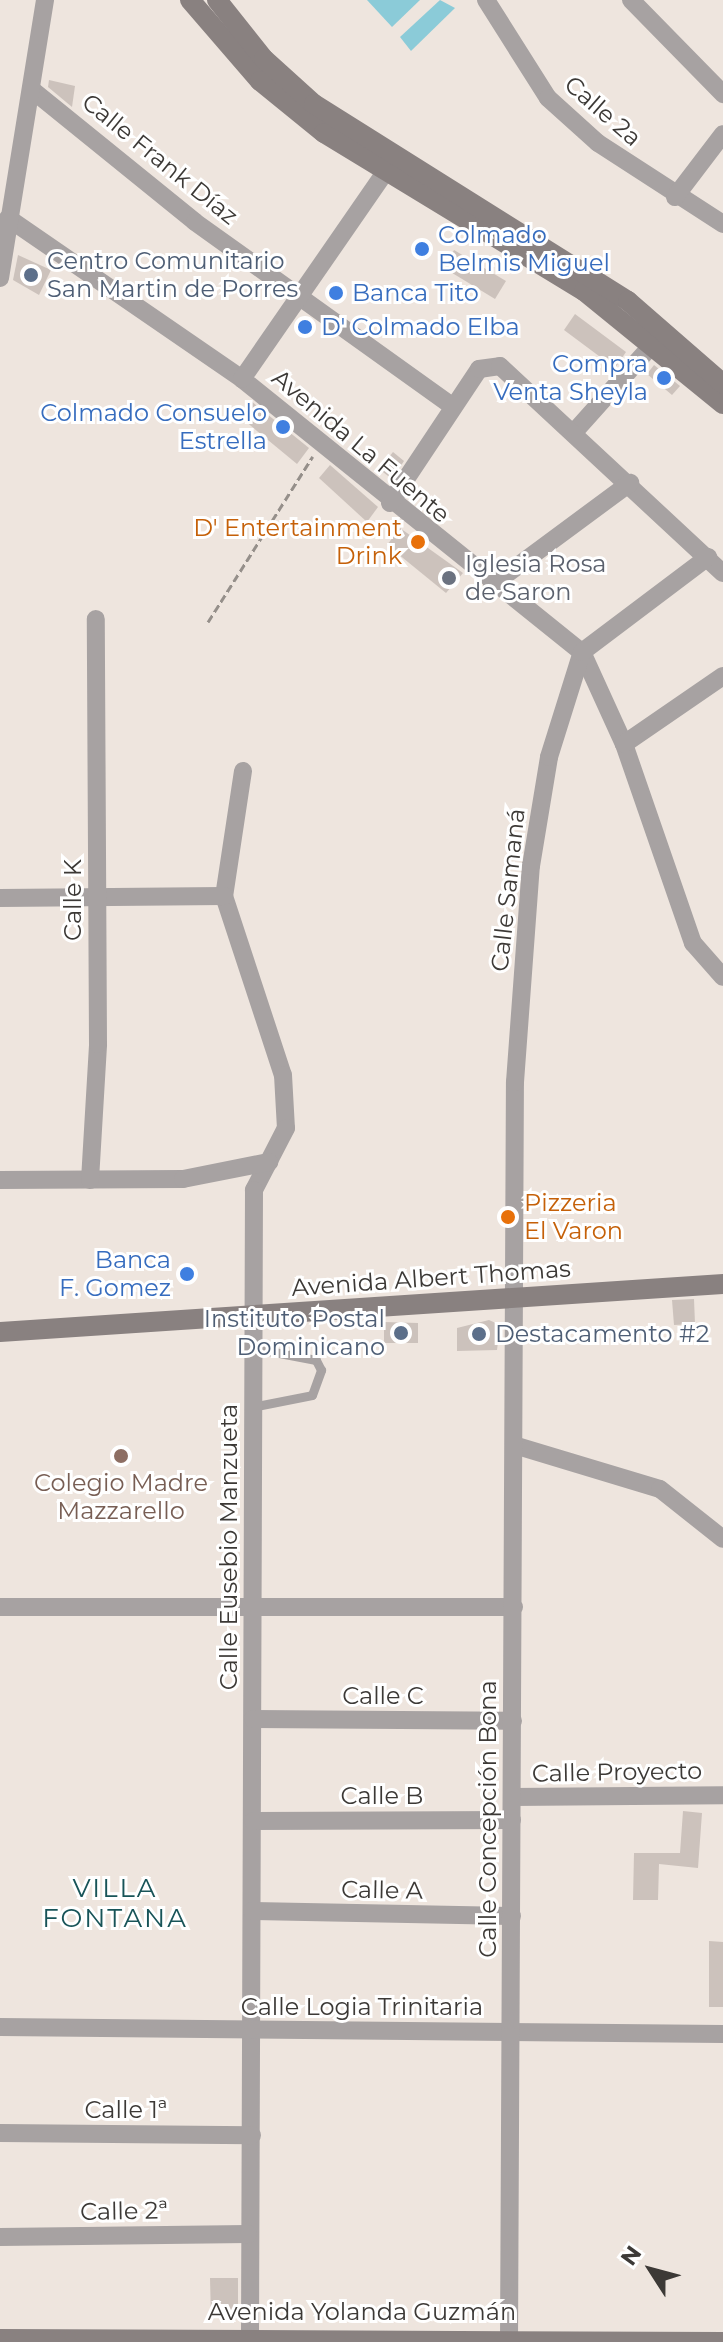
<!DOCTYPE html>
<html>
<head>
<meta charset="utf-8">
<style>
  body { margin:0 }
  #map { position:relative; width:723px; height:2342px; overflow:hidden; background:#eee5de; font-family:Montserrat,sans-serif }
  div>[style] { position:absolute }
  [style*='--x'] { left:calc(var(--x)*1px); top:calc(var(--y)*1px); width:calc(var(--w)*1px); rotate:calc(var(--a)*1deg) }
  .water>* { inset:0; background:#8bcbd8 }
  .building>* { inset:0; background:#ccc2bc }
  .path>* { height:3px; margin-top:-1.5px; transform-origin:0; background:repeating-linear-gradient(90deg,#958f8a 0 8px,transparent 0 12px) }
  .lane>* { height:9px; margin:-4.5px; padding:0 4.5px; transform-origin:4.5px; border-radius:4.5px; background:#a7a2a2 }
  .street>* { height:18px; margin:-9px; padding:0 9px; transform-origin:9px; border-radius:9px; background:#a7a2a2 }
  .secondary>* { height:20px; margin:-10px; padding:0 10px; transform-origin:10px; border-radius:10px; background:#898180 }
  .dots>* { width:22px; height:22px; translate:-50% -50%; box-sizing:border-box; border:4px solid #fff; border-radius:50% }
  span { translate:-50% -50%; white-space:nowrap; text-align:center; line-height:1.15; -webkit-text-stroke:6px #fff; paint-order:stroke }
  .street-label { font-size:24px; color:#3c3936 }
  .shop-label { font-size:24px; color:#366cbe }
  .left { translate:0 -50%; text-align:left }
  .right { translate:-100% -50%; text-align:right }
  .service-label { font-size:24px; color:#4e5e75 }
  .food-label { font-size:24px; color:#c56008 }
  .worship-label { font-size:24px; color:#5b616d }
  .education-label { font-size:24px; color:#785e54 }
  .neighbourhood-label { font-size:26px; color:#185458; letter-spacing:2px }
  .north { position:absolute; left:611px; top:2230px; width:80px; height:80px; -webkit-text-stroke:6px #fff; paint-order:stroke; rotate:306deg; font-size:22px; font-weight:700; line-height:32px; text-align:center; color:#3c3936 }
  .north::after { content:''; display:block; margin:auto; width:28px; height:36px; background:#3c3936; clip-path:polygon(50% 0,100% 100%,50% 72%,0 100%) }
</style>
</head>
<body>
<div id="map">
  <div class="water">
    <i style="clip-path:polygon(367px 0,420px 0,392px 27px)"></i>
    <i style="clip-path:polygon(440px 0,455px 8px,411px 51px,400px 37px)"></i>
  </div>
  <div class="building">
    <i style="clip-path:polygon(49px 80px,75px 86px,72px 107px,48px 87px)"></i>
    <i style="clip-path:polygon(454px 250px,506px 281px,495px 299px,444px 268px)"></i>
    <i style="clip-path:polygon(18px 255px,51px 270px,39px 295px,13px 280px)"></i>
    <i style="clip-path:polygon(575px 314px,626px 352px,615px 368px,564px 330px)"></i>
    <i style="clip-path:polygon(654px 365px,680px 386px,672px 395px,647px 374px)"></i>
    <i style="clip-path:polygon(251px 401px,309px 448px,297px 464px,239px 416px)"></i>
    <i style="clip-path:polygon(393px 452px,404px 461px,392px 479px,379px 469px)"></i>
    <i style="clip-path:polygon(330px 465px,378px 507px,367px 522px,319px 478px)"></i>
    <i style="clip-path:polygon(400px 528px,463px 573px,446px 593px,387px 545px)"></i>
    <i style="clip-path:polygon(694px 1299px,695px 1324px,674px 1325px,672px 1300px)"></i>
    <i style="clip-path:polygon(489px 1320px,500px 1325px,497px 1350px,457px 1351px,457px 1328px)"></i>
    <i style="clip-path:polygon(384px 1322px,418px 1323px,418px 1343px,384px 1343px)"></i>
    <i style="clip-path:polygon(683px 1811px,702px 1813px,698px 1868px,659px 1864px,658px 1900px,633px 1900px,634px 1853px,680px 1853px)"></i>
    <i style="clip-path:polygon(709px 1941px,723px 1942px,723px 2007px,709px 2007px)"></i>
    <i style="clip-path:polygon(210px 2278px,238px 2278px,238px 2317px,211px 2318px)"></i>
  </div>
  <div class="path">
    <i style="--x:208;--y:622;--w:196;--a:-57.7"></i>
  </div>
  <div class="lane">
    <i style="--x:252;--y:1407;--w:61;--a:-11.3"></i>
    <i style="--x:312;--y:1395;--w:27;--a:-70"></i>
    <i style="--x:321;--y:1370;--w:11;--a:-117"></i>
    <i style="--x:316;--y:1360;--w:64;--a:-169.2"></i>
  </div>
  <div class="street">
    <i style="--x:486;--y:0;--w:116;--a:57.7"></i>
    <i style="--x:548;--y:98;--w:67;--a:42"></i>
    <i style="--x:598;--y:143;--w:149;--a:32.9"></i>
    <i style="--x:631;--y:0;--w:132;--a:45.6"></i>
    <i style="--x:31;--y:89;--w:211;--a:39"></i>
    <i style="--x:195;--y:222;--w:317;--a:35.6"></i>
    <i style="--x:675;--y:197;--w:79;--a:-52.7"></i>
    <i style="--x:8;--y:218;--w:284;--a:34.5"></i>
    <i style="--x:242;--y:379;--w:436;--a:38.8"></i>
    <i style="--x:582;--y:652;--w:101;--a:65.5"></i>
    <i style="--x:624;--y:744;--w:211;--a:70.9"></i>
    <i style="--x:693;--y:943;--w:45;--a:48.6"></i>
    <i style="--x:0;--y:278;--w:282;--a:-80.8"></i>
    <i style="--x:242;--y:379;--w:253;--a:-55.3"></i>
    <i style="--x:576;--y:430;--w:115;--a:-48.2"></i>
    <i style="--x:390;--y:503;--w:161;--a:-56.4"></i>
    <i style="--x:479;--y:369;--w:21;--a:-8"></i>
    <i style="--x:500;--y:366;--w:304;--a:42.9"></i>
    <i style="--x:492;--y:585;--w:172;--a:-36.5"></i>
    <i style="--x:624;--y:744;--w:120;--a:-34.5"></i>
    <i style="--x:243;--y:771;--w:126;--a:98.6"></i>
    <i style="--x:224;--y:896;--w:188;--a:71.8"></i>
    <i style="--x:283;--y:1075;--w:53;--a:86.8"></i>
    <i style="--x:286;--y:1128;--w:70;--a:117.3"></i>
    <i style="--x:254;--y:1190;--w:1152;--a:90.2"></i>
    <i style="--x:0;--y:898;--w:224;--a:-0.5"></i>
    <i style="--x:0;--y:1180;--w:183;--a:-0.3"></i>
    <i style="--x:183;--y:1179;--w:88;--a:-11.2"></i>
    <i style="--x:90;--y:1180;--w:136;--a:-86.6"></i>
    <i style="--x:98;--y:1044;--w:425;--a:-90.3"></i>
    <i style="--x:514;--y:1445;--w:152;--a:16.8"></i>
    <i style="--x:660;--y:1489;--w:80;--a:38.4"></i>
    <i style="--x:0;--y:1607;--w:514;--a:0"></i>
    <i style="--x:253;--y:1719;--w:260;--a:0.4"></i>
    <i style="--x:512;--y:1797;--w:211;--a:-0.5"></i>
    <i style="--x:253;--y:1821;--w:259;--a:-0.2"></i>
    <i style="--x:252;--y:1911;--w:260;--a:1.1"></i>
    <i style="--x:0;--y:2027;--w:723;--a:0.55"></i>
    <i style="--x:0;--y:2133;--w:252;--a:0.5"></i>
    <i style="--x:0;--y:2237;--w:248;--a:-0.7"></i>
    <i style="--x:509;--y:2342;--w:1260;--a:-89.73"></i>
    <i style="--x:515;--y:1082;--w:217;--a:-85.8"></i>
    <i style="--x:531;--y:866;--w:110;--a:-80.6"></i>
    <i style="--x:549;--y:757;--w:110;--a:-72.6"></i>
    <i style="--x:582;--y:652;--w:158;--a:-37"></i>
  </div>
  <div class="secondary">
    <i style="--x:190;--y:0;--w:107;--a:49.2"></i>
    <i style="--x:260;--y:81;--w:82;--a:39.1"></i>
    <i style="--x:324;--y:133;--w:304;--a:31.3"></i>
    <i style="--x:584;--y:291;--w:179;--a:39.1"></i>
    <i style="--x:217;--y:0;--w:75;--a:51.5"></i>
    <i style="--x:264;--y:59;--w:67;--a:42"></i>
    <i style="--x:314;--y:104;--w:371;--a:32.1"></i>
    <i style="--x:628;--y:301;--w:126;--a:41.1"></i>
    <i style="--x:0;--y:1332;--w:725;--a:-3.8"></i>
    <i style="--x:0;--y:2339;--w:723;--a:0.24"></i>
  </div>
  <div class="dots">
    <i style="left:422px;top:249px;background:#3f7fe0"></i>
    <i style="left:31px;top:275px;background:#5c6f8a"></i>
    <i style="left:336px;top:293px;background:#3f7fe0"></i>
    <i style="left:305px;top:327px;background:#3f7fe0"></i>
    <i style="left:664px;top:378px;background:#3f7fe0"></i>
    <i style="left:283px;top:427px;background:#3f7fe0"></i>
    <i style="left:418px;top:542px;background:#e8710a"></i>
    <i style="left:449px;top:578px;background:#6b7280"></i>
    <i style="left:508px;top:1217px;background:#e8710a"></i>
    <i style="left:187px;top:1274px;background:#3f7fe0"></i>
    <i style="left:401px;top:1333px;background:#5c6f8a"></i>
    <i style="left:479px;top:1334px;background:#5c6f8a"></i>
    <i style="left:121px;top:1456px;background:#8d6e63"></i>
  </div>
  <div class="street-label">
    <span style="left:603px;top:111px;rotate:41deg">Calle 2a</span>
    <span style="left:160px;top:159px;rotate:39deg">Calle Frank Díaz</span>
    <span style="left:361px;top:446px;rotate:40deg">Avenida La Fuente</span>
    <span style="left:508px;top:890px;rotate:-84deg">Calle Samaná</span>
    <span style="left:73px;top:900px;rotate:-90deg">Calle K</span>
    <span style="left:431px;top:1278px;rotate:-4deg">Avenida Albert Thomas</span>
    <span style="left:229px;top:1547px;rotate:-90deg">Calle Eusebio Manzueta</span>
    <span style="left:383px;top:1696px">Calle C</span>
    <span style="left:617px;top:1772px;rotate:-1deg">Calle Proyecto</span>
    <span style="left:382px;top:1796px">Calle B</span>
    <span style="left:488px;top:1819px;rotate:-90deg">Calle Concepción Bona</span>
    <span style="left:382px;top:1890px;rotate:1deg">Calle A</span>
    <span style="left:362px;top:2007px">Calle Logia Trinitaria</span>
    <span style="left:126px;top:2110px">Calle 1ª</span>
    <span style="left:124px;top:2211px;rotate:-1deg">Calle 2ª</span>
    <span style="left:362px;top:2312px">Avenida Yolanda Guzmán</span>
  </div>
  <div class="shop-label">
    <span class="left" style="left:438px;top:249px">Colmado<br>Belmis Miguel</span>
    <span class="left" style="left:352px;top:293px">Banca Tito</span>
    <span class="left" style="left:321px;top:327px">D' Colmado Elba</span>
    <span class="right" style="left:648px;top:378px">Compra<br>Venta Sheyla</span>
    <span class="right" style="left:267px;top:427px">Colmado Consuelo<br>Estrella</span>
    <span class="right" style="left:171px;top:1274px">Banca<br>F. Gomez</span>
  </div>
  <div class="service-label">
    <span class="left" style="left:47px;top:275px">Centro Comunitario<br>San Martin de Porres</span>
    <span class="right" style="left:385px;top:1333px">Instituto Postal<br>Dominicano</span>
    <span class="left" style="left:495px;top:1334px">Destacamento #2</span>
  </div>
  <div class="food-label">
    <span class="right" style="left:402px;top:542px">D' Entertainment<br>Drink</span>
    <span class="left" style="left:524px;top:1217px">Pizzeria<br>El Varon</span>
  </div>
  <div class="worship-label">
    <span class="left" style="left:465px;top:578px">Iglesia Rosa<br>de Saron</span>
  </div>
  <div class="education-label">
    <span style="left:121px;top:1497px">Colegio Madre<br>Mazzarello</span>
  </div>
  <div class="neighbourhood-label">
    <span style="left:115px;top:1904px">VILLA<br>FONTANA</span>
  </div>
  <div class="north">N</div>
</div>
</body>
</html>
